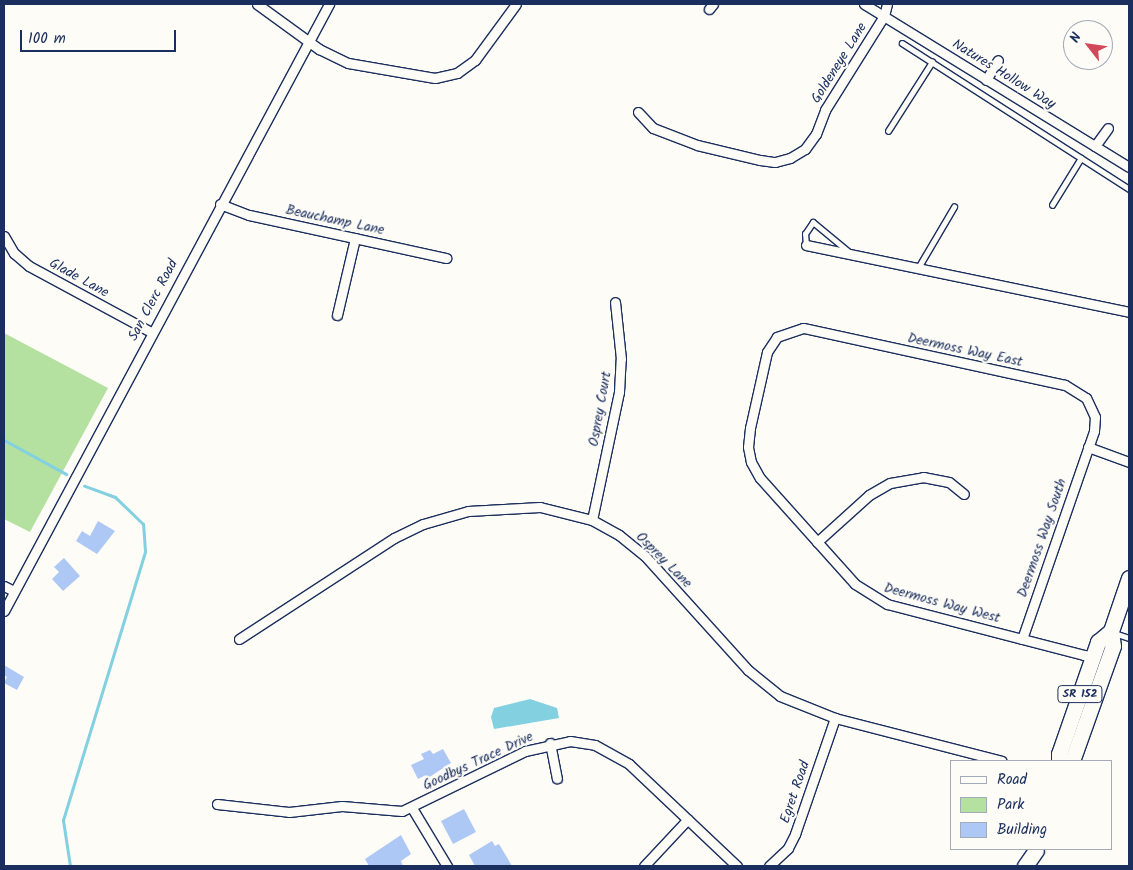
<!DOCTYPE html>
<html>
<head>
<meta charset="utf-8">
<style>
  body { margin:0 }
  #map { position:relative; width:1133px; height:870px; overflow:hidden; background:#fdfcf7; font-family:Kalam,sans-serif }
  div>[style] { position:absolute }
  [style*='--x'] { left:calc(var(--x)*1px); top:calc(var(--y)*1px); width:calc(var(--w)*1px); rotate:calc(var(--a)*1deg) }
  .green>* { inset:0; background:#b4e19f }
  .water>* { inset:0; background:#83d0e1 }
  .stream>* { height:3px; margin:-1.5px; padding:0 1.5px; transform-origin:1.5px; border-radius:1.5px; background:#83d0e1 }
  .building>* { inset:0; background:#aec8f5 }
  .roads { filter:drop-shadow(1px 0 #1b2f5e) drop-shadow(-1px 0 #1b2f5e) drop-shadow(0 1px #1b2f5e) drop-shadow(0 -1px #1b2f5e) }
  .service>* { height:4.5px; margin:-2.25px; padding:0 2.25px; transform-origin:2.25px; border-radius:2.25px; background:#fdfcf7 }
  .minor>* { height:9px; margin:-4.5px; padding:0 4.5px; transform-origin:4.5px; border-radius:4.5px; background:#fdfcf7 }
  .primary>* { height:15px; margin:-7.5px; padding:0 7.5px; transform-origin:7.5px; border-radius:7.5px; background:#fdfcf7 }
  span { translate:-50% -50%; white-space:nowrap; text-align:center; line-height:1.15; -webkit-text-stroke:4.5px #fdfcf7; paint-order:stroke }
  .shield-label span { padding:1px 4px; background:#fdfcf7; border:1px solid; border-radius:4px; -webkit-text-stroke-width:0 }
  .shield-label { font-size:12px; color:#1b2f5e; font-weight:700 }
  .street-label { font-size:14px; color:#1b2f5e }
  .frame { position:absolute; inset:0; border:5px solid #1b2f5e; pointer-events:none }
  .legend { position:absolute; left:950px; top:760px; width:162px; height:90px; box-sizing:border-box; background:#fdfcf7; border:1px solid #a3aaba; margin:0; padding:6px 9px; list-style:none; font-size:15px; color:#1b2f5e }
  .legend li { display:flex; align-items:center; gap:10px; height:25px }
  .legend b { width:25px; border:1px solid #a3aaba }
  .north { position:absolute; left:1063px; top:20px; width:50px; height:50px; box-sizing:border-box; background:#fdfcf7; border:1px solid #a3aaba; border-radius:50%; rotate:300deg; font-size:14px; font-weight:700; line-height:20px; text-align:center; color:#1b2f5e }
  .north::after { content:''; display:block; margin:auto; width:18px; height:22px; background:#d1495b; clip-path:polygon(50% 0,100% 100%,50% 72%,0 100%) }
  .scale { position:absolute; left:20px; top:30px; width:156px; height:22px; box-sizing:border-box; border:2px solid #1b2f5e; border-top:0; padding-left:6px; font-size:15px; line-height:18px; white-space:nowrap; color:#1b2f5e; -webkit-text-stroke:4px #fdfcf7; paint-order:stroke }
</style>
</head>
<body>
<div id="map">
  <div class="green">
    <i style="clip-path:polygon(4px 333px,108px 388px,30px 532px,4px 519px)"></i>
  </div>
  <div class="water">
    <i style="clip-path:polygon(530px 699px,557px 708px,559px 718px,494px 729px,491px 717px,494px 708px)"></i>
  </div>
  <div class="stream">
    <i style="--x:4;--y:440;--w:71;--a:28.7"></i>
    <i style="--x:70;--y:866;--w:47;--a:-98.7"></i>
    <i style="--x:63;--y:820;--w:281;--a:-73"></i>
    <i style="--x:145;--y:551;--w:27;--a:-94"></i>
    <i style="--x:143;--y:524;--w:39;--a:-136"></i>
    <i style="--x:115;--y:497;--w:33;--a:-160"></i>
  </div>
  <div class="building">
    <i style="clip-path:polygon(98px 521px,115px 531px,97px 554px,76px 541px,82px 531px,90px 536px)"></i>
    <i style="clip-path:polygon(64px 558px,80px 576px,63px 591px,52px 579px,59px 572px,54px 567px)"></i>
    <i style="clip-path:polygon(4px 665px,24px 677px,17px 690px,4px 683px,7px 677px,4px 675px)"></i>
    <i style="clip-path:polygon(443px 749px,451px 763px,428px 778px,426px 775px,418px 779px,411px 765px,424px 759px,421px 754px,430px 750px,433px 754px)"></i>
    <i style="clip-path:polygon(464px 809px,476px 832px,453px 844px,441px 821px)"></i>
    <i style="clip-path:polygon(401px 835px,411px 854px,401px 861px,403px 866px,369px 866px,365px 859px)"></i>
    <i style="clip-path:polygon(492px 841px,495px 846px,499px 844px,512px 866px,475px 866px,469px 855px)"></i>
  </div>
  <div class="roads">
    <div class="service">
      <i style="--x:902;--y:43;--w:270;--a:32.7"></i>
      <i style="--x:888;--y:131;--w:82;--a:-57.5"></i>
      <i style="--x:1052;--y:205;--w:55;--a:-58.3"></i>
      <i style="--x:806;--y:245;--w:11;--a:-95"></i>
      <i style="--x:805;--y:234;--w:14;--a:-56"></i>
      <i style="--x:813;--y:222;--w:45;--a:39.6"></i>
      <i style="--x:918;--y:268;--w:71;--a:-59.5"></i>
      <i style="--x:1114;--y:633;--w:16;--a:18"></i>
    </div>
    <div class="minor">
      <i style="--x:257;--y:4;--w:77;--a:36"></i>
      <i style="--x:319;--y:49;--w:32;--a:26"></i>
      <i style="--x:348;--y:63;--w:88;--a:9.8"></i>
      <i style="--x:435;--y:78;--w:23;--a:-13"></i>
      <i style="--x:457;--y:73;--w:22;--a:-36"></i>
      <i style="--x:475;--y:60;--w:69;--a:-53.8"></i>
      <i style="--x:864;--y:4;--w:311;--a:31.6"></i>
      <i style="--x:709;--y:9;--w:6;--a:-51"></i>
      <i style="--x:986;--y:80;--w:23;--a:-59"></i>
      <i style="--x:638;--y:112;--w:22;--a:47"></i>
      <i style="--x:653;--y:128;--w:47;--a:21.1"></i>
      <i style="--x:697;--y:145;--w:65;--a:13.4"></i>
      <i style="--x:760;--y:160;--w:15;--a:8"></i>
      <i style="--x:775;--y:162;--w:16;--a:-15"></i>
      <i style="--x:790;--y:158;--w:17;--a:-31"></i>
      <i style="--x:805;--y:149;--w:19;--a:-54"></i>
      <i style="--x:816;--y:134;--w:26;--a:-69"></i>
      <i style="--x:825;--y:110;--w:111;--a:-57.9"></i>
      <i style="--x:884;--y:16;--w:12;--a:-76"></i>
      <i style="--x:1095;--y:146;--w:22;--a:-54"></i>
      <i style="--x:220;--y:204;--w:31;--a:21"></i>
      <i style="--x:249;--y:215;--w:202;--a:12.3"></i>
      <i style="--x:4;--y:236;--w:20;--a:60"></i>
      <i style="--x:14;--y:253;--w:20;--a:41"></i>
      <i style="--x:29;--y:266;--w:139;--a:28.4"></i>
      <i style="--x:806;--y:245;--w:330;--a:11.7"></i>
      <i style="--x:337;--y:315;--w:79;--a:-76.8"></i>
      <i style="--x:1088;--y:447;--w:44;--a:20.1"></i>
      <i style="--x:592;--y:520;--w:131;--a:-78.1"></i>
      <i style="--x:619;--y:392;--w:33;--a:-87"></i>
      <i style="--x:621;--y:359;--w:57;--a:-96"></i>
      <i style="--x:817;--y:542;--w:70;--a:-42.1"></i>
      <i style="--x:869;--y:495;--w:24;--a:-30"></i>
      <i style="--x:890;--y:483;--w:34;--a:-10"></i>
      <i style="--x:923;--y:477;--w:26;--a:11"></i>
      <i style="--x:949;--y:482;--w:19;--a:39"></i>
      <i style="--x:4;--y:586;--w:11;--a:27"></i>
      <i style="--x:4;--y:611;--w:689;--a:-61.83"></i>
      <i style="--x:239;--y:639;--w:185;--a:-33.1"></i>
      <i style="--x:394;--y:538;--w:32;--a:-26"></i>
      <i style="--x:423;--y:524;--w:47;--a:-16.1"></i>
      <i style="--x:468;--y:511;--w:72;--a:-3.2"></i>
      <i style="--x:540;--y:507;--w:54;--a:14"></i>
      <i style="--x:592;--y:520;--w:31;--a:29"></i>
      <i style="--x:619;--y:535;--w:33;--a:39"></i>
      <i style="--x:645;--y:556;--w:154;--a:47.9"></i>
      <i style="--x:748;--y:670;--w:41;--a:39.1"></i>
      <i style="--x:780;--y:696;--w:59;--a:21.8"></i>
      <i style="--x:835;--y:718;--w:172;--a:14.4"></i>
      <i style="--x:1022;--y:639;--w:220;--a:-70.9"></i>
      <i style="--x:1094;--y:431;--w:14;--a:-86"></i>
      <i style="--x:1095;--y:417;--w:21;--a:-115"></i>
      <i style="--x:1086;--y:398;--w:25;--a:-148"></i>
      <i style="--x:1065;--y:385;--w:268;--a:-167.7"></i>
      <i style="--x:803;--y:328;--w:28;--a:161"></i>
      <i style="--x:777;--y:337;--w:18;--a:124"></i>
      <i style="--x:767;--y:352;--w:78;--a:102.6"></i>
      <i style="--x:750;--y:428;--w:19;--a:96"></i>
      <i style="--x:748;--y:447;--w:15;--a:79"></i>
      <i style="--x:751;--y:462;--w:18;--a:61"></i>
      <i style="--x:760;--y:478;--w:142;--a:48.1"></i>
      <i style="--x:855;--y:584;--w:38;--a:32"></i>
      <i style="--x:887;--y:604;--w:203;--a:14.5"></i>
      <i style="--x:1084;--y:655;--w:9;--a:13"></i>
      <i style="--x:550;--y:743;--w:36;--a:79"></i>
      <i style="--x:217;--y:804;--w:72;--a:6.3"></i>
      <i style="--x:289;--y:812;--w:53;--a:-6.5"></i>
      <i style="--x:342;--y:806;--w:60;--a:4.8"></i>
      <i style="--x:402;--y:811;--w:137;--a:-26"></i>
      <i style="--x:525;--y:751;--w:46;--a:-12.5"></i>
      <i style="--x:570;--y:741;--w:25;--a:9"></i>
      <i style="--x:595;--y:745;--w:39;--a:29"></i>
      <i style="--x:629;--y:764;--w:149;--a:43.4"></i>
      <i style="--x:412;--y:808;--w:68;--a:58.9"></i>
      <i style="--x:644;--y:866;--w:64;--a:-46.9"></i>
      <i style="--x:769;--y:866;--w:26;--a:-43"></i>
      <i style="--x:788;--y:848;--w:16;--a:-63"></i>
      <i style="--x:795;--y:834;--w:123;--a:-71"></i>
    </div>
    <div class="primary">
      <i style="--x:1059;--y:761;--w:7;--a:-90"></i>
      <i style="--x:1059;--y:754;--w:119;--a:-70.8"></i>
      <i style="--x:1098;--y:642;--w:17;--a:-40"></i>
      <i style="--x:1072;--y:761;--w:122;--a:-70.4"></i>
      <i style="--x:1113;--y:646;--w:15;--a:-98"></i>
      <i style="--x:1111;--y:631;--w:56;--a:-71.2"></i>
      <i style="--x:1025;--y:866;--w:19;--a:-55"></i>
    </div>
  </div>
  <div class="shield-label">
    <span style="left:1080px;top:694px">SR 152</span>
  </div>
  <div class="street-label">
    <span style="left:839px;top:63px;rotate:-58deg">Goldeneye Lane</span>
    <span style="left:1004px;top:74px;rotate:32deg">Natures Hollow Way</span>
    <span style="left:335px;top:220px;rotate:12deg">Beauchamp Lane</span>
    <span style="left:79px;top:278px;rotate:29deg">Glade Lane</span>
    <span style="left:153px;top:300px;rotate:-62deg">San Clerc Road</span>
    <span style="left:965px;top:350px;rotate:12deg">Deermoss Way East</span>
    <span style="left:600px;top:409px;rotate:-80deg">Osprey Court</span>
    <span style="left:1042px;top:538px;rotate:-71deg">Deermoss Way South</span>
    <span style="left:664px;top:560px;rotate:45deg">Osprey Lane</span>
    <span style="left:942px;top:603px;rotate:15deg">Deermoss Way West</span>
    <span style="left:478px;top:761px;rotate:-25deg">Goodbys Trace Drive</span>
    <span style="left:795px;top:792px;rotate:-71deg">Egret Road</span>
  </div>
  <div class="frame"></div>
  <ul class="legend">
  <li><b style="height:6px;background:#fdfcf7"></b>Road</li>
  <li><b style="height:14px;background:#b4e19f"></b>Park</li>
  <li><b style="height:14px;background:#aec8f5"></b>Building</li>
  </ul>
  <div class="north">N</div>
  <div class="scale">100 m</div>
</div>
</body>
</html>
